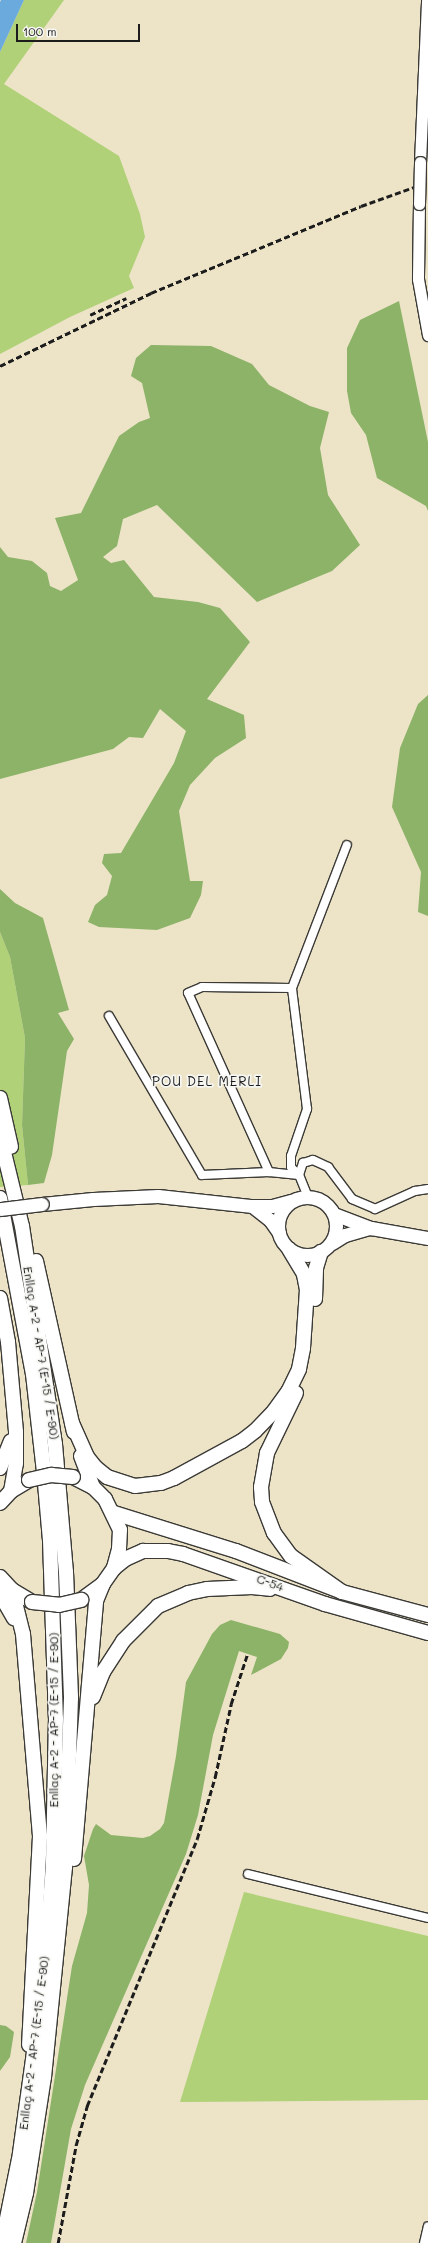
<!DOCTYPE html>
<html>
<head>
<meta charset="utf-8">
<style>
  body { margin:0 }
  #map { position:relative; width:428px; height:2243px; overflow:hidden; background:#ede4c8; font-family:Mali,sans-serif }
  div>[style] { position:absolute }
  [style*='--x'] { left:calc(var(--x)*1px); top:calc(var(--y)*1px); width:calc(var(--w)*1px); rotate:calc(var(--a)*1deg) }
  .green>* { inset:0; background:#b0d178 }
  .forest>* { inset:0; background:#8cb368 }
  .water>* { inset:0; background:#6aaadd }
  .roads { filter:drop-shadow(1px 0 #3b3a36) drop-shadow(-1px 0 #3b3a36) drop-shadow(0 1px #3b3a36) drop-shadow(0 -1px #3b3a36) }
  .street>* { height:8px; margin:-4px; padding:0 4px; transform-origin:4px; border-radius:4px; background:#fff }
  .secondary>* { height:11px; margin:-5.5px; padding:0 5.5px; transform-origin:5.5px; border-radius:5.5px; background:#fff }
  .primary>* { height:13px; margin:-6.5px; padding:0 6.5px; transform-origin:6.5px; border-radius:6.5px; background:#fff }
  .primary>.ring { margin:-6.5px; padding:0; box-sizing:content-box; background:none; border:13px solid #fff; border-radius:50% }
  .highway>* { height:14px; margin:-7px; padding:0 7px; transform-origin:7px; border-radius:7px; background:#fff }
  .rail>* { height:2.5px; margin-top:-1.25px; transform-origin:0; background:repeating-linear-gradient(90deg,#1c1c1c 0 6px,transparent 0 9px) }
  .bridges { filter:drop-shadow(1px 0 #3b3a36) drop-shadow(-1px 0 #3b3a36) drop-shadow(0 1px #3b3a36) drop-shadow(0 -1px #3b3a36) }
  .secondary-bridge>* { height:11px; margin:-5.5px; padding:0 5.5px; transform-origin:5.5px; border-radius:5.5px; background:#fff }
  .primary-bridge>* { height:13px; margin:-6.5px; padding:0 6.5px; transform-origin:6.5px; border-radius:6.5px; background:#fff }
  .highway-bridge>* { height:14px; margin:-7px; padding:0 7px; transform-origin:7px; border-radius:7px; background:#fff }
  span { translate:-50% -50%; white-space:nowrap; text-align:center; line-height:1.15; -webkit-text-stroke:3.5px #f6f6f2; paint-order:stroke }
  .street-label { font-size:12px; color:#1c1c1c }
  .neighbourhood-label { font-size:13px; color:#1c1c1c; letter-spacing:1px }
  .scale { position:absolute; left:16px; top:24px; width:124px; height:18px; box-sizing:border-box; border:2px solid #1c1c1c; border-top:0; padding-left:5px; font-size:12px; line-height:14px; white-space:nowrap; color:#1c1c1c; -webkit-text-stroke:3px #f6f6f2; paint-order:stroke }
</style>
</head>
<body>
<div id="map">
  <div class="green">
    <i style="clip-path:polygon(24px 0,64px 0,4px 84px,119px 156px,140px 214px,145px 237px,129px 276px,134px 288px,70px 317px,0 354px,0 52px)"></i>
    <i style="clip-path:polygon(0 932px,10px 957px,25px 1038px,22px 1125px,28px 1185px,0 1187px)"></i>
    <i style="clip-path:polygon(244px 1892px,428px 1936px,428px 2100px,180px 2102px)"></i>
  </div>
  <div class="forest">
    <i style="clip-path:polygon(399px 301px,428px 442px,428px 511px,426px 506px,377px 478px,366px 435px,351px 413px,347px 391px,347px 348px,360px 320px)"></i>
    <i style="clip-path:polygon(151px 345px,211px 346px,252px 364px,269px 385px,310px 406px,329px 412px,320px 448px,328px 495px,360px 545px,332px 571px,257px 602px,157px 505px,123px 519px,117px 546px,103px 557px,111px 563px,124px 560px,154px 597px,198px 602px,220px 608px,250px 642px,207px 699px,244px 715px,246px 738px,215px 758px,190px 785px,179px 811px,190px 881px,203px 881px,201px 895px,190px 918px,157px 930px,99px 927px,88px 922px,95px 905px,107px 895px,112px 876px,102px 863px,104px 854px,121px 853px,174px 763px,186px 731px,160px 709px,143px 738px,129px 737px,113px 749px,0 779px,0 547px,8px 557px,32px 561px,47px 573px,50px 586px,61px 591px,78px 580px,55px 518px,81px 513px,119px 436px,139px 422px,150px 418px,142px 383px,131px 376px,136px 358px)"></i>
    <i style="clip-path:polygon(428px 695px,428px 916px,418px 912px,421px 872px,392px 807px,400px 748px,418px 704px)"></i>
    <i style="clip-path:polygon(0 889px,15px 903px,43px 918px,69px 1010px,58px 1013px,74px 1039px,67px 1051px,52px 1155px,44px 1183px,28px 1185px,22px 1125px,25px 1038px,10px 957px,0 932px)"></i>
    <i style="clip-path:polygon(231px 1620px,280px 1634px,289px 1642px,288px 1648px,281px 1659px,251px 1675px,257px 1657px,239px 1651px,213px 1735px,198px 1815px,186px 1854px,85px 2085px,71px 2129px,51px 2243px,26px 2243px,37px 2192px,72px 1966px,87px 1913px,89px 1885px,84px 1856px,93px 1829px,96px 1824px,111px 1835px,143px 1838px,150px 1836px,160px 1829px,164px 1823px,176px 1756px,186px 1682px,212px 1634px,220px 1625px)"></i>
    <i style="clip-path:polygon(0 2025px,6px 2026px,14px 2032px,10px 2057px,0 2071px)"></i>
  </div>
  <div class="water">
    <i style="clip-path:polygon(1px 0,24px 0,0 52px,0 2px)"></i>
  </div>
  <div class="roads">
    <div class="street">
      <i style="--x:109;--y:1016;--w:184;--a:59.7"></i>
      <i style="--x:202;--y:1175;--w:67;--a:-2.6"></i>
      <i style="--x:269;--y:1172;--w:30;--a:6"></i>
      <i style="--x:269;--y:1172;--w:196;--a:-114.3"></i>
      <i style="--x:188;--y:993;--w:15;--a:-23"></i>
      <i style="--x:202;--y:987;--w:90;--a:0.6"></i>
      <i style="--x:299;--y:1175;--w:13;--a:-72"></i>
      <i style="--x:303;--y:1163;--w:10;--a:-17"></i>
      <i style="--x:313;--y:1160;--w:17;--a:25"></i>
      <i style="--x:328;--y:1167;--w:40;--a:53"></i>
      <i style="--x:352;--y:1199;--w:25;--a:23"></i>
      <i style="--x:375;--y:1209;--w:44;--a:-24.2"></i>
      <i style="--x:415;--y:1191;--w:13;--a:-9"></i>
      <i style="--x:308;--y:1197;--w:24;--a:-112"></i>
      <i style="--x:299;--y:1175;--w:11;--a:-135"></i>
      <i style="--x:291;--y:1167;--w:11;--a:-90"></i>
      <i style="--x:291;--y:1156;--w:50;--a:-71.2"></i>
      <i style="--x:307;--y:1109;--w:122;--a:-97.1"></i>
      <i style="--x:292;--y:988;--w:153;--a:-69"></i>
      <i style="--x:248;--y:1874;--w:185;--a:13.7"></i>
      <i style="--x:424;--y:2243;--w:17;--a:-77"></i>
    </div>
    <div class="secondary">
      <i style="--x:420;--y:162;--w:162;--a:-87.5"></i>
      <i style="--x:419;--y:204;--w:75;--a:90.8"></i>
      <i style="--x:418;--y:279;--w:57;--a:79.9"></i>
    </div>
    <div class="primary">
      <i class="ring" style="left:278px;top:1197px;width:45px;height:45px"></i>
      <i style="--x:42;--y:1204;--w:51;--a:-5.6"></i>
      <i style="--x:93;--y:1199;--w:65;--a:-2.6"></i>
      <i style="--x:158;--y:1196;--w:95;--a:6.1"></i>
      <i style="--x:252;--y:1206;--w:20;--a:0"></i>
      <i style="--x:272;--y:1206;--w:20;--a:-15"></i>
      <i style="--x:252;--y:1206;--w:23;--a:38"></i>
      <i style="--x:270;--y:1220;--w:16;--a:55"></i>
      <i style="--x:334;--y:1214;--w:40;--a:21"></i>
      <i style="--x:371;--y:1228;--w:58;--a:10"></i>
      <i style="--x:332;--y:1243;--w:15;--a:-32"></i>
      <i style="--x:345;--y:1235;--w:26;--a:-16"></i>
    </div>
    <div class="highway">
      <i style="--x:0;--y:1098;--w:50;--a:77.3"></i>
      <i style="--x:0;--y:1136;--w:93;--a:76.3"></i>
      <i style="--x:22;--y:1226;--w:220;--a:81.4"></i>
      <i style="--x:55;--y:1444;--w:128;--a:85.1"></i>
      <i style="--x:66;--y:1572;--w:126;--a:87.7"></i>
      <i style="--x:71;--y:1698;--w:169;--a:92"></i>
      <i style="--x:65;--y:1867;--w:211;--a:95.7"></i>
      <i style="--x:44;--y:2077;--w:117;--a:98.8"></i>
      <i style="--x:26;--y:2193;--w:51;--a:103.5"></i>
      <i style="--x:0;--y:1198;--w:179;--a:79.4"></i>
      <i style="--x:33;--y:1374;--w:99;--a:83.6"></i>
      <i style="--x:44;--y:1472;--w:68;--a:85"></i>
      <i style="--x:50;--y:1540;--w:178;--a:88.1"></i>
      <i style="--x:56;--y:1718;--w:147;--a:91.2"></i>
      <i style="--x:53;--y:1865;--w:115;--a:94.5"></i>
      <i style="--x:44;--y:1980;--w:176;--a:97.9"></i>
      <i style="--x:20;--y:2154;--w:91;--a:101.4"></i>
      <i style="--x:36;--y:1261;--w:175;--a:77.5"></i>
      <i style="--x:0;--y:1298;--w:45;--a:79.7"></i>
      <i style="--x:8;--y:1342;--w:90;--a:84.9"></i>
      <i style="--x:16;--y:1432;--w:31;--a:90"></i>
      <i style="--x:16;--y:1463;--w:28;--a:100"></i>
      <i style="--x:315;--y:1299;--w:31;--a:-88"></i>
      <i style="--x:316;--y:1268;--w:17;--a:-73"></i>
      <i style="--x:296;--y:1393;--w:67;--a:115.8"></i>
      <i style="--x:267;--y:1453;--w:35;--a:100"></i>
      <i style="--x:261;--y:1487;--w:15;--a:86"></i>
      <i style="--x:262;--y:1502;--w:33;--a:69"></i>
      <i style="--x:274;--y:1533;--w:29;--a:54"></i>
      <i style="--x:291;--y:1556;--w:62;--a:35.2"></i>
      <i style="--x:72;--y:1423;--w:37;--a:66"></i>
      <i style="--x:87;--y:1457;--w:14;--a:51"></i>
      <i style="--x:96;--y:1468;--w:14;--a:39"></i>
      <i style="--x:107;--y:1477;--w:29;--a:18"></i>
      <i style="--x:135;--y:1486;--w:26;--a:-7"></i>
      <i style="--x:161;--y:1483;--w:14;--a:-21"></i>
      <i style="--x:174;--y:1478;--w:77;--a:-28.6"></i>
      <i style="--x:242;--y:1441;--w:16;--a:-38"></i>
      <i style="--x:255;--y:1431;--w:28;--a:-46"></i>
      <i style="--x:274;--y:1411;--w:24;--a:-54"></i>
      <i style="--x:288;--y:1392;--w:25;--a:-64"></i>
      <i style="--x:299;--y:1369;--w:21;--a:-79"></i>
      <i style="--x:303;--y:1348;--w:58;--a:-86.1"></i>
      <i style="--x:307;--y:1290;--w:16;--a:-101"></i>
      <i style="--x:304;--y:1274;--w:29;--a:-121"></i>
      <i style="--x:81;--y:1456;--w:33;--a:69"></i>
      <i style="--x:0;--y:1468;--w:29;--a:-68"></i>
      <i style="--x:73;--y:1477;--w:22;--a:27"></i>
      <i style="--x:93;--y:1487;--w:17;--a:45"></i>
      <i style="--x:105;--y:1499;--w:34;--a:64"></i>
      <i style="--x:120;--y:1530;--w:19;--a:93"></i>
      <i style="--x:119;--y:1549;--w:20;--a:105"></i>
      <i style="--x:114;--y:1568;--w:19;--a:125"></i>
      <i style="--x:103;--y:1584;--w:27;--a:144"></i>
      <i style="--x:0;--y:1503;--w:16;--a:-47"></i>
      <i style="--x:11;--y:1491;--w:21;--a:-31"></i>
      <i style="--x:114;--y:1513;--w:128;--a:17.3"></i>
      <i style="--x:236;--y:1551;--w:114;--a:21.1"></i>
      <i style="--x:342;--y:1592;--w:89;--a:15"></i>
      <i style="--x:114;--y:1568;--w:14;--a:-39"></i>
      <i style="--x:125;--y:1559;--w:20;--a:-24"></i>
      <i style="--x:143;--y:1551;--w:25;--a:0"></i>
      <i style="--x:168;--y:1551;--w:15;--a:11"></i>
      <i style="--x:183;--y:1554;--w:151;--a:19.4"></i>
      <i style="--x:325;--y:1604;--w:107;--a:15.7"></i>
      <i style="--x:0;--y:1577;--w:18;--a:47"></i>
      <i style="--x:12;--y:1590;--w:23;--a:31"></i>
      <i style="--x:12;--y:1590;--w:45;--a:76"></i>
      <i style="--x:23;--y:1634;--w:203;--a:85.2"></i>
      <i style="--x:40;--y:1836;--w:209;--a:93"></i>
      <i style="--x:0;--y:1594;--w:28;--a:60"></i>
      <i style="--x:93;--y:1697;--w:27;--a:-68"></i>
      <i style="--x:103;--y:1672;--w:37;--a:-57"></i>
      <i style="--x:123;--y:1641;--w:49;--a:-45"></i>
      <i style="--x:158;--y:1606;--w:33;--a:-23"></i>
      <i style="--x:188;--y:1593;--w:19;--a:-12"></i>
      <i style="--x:207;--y:1589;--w:45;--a:-2.5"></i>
      <i style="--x:252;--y:1587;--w:18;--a:6"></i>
      <i style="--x:74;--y:1859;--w:259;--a:-85.1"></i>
      <i style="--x:96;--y:1601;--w:18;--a:-68"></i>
    </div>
  </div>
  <div class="rail">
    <i style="--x:90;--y:315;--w:40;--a:-25"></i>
    <i style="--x:0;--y:366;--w:168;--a:-25.8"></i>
    <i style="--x:151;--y:293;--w:227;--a:-22.5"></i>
    <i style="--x:361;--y:206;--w:71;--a:-19.7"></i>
    <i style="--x:58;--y:2243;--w:100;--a:-79.6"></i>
    <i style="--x:76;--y:2145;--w:41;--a:-74.2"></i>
    <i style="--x:87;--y:2106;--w:289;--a:-67.6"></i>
    <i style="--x:197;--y:1839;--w:65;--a:-73.8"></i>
    <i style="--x:215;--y:1777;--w:75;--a:-77.6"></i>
    <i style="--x:231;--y:1704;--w:52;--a:-71.9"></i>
  </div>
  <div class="bridges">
    <div class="secondary-bridge">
      <i style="--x:419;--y:204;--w:42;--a:-88.6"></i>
    </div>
    <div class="primary-bridge">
      <i style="--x:0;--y:1209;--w:42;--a:-6.8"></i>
    </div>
    <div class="highway-bridge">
      <i style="--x:29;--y:1480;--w:23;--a:-13"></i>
      <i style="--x:51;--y:1475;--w:22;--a:5"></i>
      <i style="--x:32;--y:1602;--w:27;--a:6"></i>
      <i style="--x:59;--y:1605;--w:23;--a:-13"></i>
    </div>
  </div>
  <div class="street-label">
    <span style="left:41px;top:1353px;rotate:81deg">Enllaç A-2 - AP-7 (E-15 / E-90)</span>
    <span style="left:270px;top:1583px;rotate:20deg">C-54</span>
    <span style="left:54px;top:1720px;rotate:-90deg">Enllaç A-2 - AP-7 (E-15 / E-90)</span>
    <span style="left:34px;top:2043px;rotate:-83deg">Enllaç A-2 - AP-7 (E-15 / E-90)</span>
  </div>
  <div class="neighbourhood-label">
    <span style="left:207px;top:1081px">POU DEL MERLI</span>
  </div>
  <div class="scale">100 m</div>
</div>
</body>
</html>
